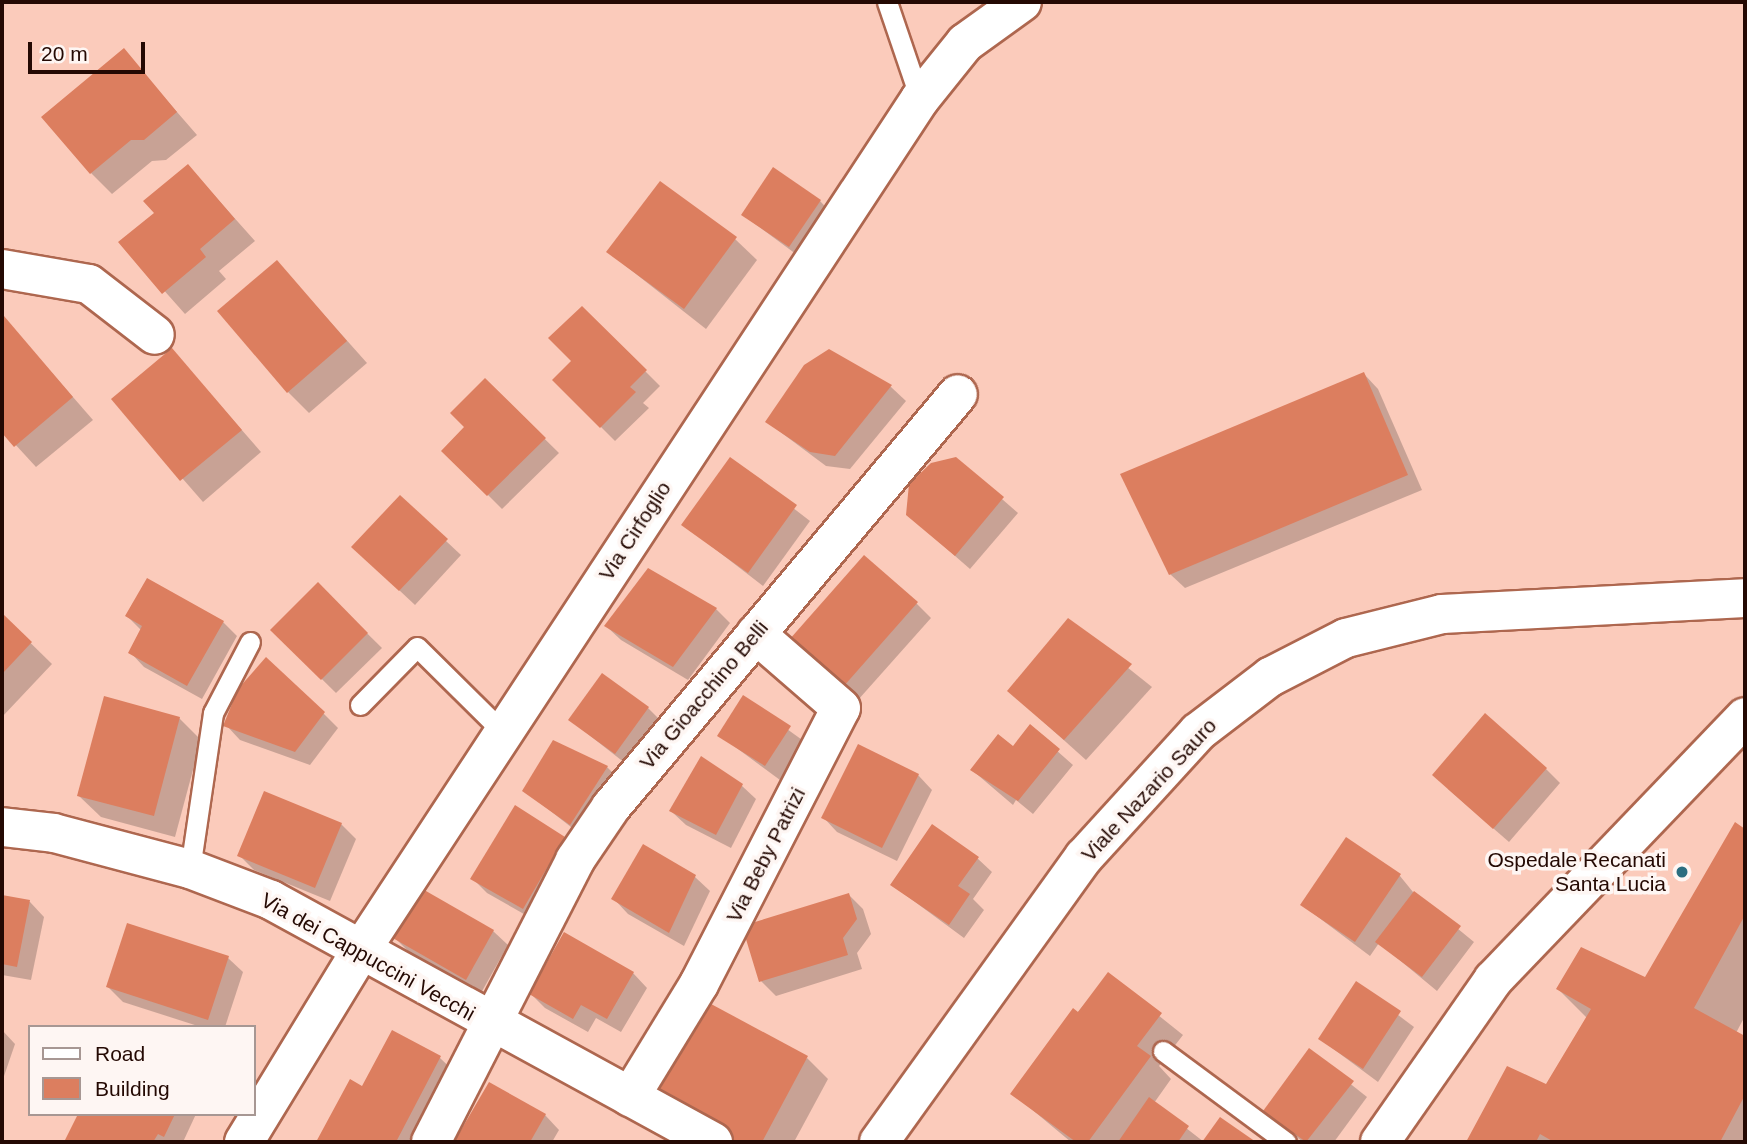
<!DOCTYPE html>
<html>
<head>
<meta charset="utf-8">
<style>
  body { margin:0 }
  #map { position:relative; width:1747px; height:1144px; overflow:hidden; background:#fbcbbb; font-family:Helvetica,sans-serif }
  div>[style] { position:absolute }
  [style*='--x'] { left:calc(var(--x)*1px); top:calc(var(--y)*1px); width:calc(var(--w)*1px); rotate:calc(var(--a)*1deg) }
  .shadow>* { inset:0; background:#0003 }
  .building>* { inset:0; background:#dc7e5f }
  .roads { filter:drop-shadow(2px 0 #ae674f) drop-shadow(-2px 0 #ae674f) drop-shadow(0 2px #ae674f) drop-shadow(0 -2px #ae674f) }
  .lane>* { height:19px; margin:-9.5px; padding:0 9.5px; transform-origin:9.5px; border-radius:9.5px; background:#fff }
  .street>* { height:38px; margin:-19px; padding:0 19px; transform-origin:19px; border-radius:19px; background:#fff }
  .secondary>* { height:38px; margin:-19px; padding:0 19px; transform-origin:19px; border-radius:19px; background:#fff }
  .dots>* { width:19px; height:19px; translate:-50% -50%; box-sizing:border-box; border:4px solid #fef6f3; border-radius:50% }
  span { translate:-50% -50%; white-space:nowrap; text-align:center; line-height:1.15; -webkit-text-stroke:7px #fef6f3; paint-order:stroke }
  .street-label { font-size:21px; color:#240903 }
  .poi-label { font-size:21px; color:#240903 }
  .right { translate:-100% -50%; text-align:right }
  .frame { position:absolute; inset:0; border:4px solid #240903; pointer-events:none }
  .legend { position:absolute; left:28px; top:1025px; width:228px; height:91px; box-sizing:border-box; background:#fef6f3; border:2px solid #a79793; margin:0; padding:9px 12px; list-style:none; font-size:21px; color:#240903 }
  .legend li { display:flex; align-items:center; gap:14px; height:35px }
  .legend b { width:35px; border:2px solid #a79793 }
  .scale { position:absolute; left:28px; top:42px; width:117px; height:32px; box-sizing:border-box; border:4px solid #240903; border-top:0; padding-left:9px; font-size:21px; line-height:24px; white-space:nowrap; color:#240903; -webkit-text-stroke:5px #fef6f3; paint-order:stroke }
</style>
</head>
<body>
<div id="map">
  <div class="shadow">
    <i style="clip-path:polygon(124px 51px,197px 135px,166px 160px,152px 161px,112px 194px,91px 173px)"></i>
    <i style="clip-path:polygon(188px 166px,255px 241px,219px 271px,226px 279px,185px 314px,121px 242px,156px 213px)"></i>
    <i style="clip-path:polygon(820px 201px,834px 216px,804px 260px,743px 215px)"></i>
    <i style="clip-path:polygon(735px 239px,757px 260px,706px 329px,608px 252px)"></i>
    <i style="clip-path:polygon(277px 262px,367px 363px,309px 413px,288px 392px)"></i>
    <i style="clip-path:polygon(582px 308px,660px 386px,643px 403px,649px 408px,615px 441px,554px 380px,573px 361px)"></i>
    <i style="clip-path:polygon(4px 318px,93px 420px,36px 467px,2px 430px)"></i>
    <i style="clip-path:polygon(172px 350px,261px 452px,203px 502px,114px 400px)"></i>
    <i style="clip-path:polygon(829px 351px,891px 387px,906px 401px,850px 469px,826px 466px,767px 422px)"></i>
    <i style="clip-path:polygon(1364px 374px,1378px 389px,1422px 490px,1185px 588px,1170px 574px)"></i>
    <i style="clip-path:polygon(485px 380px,559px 453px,502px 509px,444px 451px,467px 428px)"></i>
    <i style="clip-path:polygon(955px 458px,1018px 513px,970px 569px,908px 515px)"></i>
    <i style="clip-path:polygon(731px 460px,810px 521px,763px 586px,684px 525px)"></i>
    <i style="clip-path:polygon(400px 498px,461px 555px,415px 605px,368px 561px)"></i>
    <i style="clip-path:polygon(318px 585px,382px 648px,336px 693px,272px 630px)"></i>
    <i style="clip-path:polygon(916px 603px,931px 618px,858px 700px,805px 655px)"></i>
    <i style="clip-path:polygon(716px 609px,730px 623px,688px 680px,621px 640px,606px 626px)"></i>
    <i style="clip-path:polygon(2px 615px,52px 664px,2px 717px)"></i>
    <i style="clip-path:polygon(127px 616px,223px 622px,237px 636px,202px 699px,144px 667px,130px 652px,142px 631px)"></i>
    <i style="clip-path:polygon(1068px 620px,1152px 687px,1086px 760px,1009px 691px)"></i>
    <i style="clip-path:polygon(744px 698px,805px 742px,780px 780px,719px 735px)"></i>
    <i style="clip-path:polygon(648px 708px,662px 722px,630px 767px,570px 720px)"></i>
    <i style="clip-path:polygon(323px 713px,338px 728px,310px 765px,240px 740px,226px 725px)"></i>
    <i style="clip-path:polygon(179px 718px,201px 740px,175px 837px,101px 817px,79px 796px)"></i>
    <i style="clip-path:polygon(1030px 727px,1073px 765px,1033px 814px,1016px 800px,1013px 805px,972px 770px,1013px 749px)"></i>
    <i style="clip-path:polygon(553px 742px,607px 767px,622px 782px,585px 838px,525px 791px)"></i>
    <i style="clip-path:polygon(1546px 769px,1560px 783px,1509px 842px,1448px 789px)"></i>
    <i style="clip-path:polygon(918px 775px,932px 790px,897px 861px,837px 832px,823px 817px)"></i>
    <i style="clip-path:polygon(741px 785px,756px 799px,731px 848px,686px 825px,671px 811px)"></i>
    <i style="clip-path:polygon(515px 807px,579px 853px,538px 922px,487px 893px,472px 878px)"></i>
    <i style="clip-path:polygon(341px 824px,356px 839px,330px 901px,254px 870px,239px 855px)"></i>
    <i style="clip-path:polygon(1736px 825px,1745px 831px,1745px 1016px,1736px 1033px,1745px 1038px,1745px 1142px,1468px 1142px,1508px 1068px,1546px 1086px,1587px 1018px,1558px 989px,1646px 980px)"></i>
    <i style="clip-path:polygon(1346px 840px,1400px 876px,1413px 892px,1474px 942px,1437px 991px,1379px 943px,1370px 956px,1302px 905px)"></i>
    <i style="clip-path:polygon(643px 846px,695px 877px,710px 891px,684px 946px,628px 914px,614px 899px)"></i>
    <i style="clip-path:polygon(977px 858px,992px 872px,973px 899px,984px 910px,964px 938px,892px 885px)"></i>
    <i style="clip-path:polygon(849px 895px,863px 909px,871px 934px,857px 953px,862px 969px,776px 996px,761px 981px)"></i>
    <i style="clip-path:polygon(2px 896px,30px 902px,44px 917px,31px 980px,2px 975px)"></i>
    <i style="clip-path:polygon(493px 931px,508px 945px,481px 993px,408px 951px,393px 936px)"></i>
    <i style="clip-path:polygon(228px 958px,243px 972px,225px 1027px,201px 1027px,123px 1002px,108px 987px)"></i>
    <i style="clip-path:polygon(633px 973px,647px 988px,621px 1032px,596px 1018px,588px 1032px,545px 1008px,531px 994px)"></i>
    <i style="clip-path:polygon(1108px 975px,1183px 1035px,1159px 1066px,1171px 1079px,1154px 1103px,1204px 1142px,1071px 1142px,1012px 1093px)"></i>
    <i style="clip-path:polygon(1357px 984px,1414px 1027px,1378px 1082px,1320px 1039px)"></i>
    <i style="clip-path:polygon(2px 1030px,15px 1044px,2px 1082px)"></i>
    <i style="clip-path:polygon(393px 1032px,440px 1058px,462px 1079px,428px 1142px,318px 1142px,350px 1082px,363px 1089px)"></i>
    <i style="clip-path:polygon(1309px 1051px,1367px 1097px,1334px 1142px,1303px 1142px,1265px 1111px)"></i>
    <i style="clip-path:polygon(807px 1058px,828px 1079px,794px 1142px,717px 1142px)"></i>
    <i style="clip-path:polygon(490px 1084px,545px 1115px,559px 1130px,552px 1142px,456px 1142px)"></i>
    <i style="clip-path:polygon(80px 1114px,196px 1114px,183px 1142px,66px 1142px)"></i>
  </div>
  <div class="building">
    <i style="clip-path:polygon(124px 48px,177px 112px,144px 140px,131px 140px,90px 174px,41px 117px)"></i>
    <i style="clip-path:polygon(188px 164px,235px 219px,200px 249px,206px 257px,162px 294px,118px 242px,154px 213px,143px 201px)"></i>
    <i style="clip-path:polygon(773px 167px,821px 200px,789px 247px,741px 215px)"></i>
    <i style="clip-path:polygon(660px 181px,737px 237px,684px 309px,606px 252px)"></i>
    <i style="clip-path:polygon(277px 260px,347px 341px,287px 393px,217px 311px)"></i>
    <i style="clip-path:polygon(582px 306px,647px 370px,630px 387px,636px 392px,600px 428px,552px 380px,571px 361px,548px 338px)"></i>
    <i style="clip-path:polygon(4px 316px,73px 397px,14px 447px,2px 433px)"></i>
    <i style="clip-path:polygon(172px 348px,242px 430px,180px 481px,111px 399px)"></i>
    <i style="clip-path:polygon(829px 349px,892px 385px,835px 456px,810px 452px,765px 422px,804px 365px)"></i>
    <i style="clip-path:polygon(1364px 372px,1408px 475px,1169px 575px,1120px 474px)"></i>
    <i style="clip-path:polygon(485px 378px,546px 438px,487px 496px,441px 451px,464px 427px,450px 413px)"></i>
    <i style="clip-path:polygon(730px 457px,797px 505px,748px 573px,681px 525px)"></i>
    <i style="clip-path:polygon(956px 457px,1004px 497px,955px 556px,906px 515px,909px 484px,931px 463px)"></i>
    <i style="clip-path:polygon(400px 495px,448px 539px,399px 591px,351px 547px)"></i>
    <i style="clip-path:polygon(864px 555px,918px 602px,843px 687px,789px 640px)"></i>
    <i style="clip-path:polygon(648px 568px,717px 608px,673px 667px,604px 626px)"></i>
    <i style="clip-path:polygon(147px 578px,224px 621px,187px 686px,128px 653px,142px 626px,125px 616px)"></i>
    <i style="clip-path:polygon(318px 582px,368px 633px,321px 680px,270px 630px)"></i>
    <i style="clip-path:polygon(2px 613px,32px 642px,2px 674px)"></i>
    <i style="clip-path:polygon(1068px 618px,1132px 664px,1064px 740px,1007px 691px)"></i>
    <i style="clip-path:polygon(266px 657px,325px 712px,295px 752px,223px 726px,238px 689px)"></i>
    <i style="clip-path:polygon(602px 673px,649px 707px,615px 754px,568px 720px)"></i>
    <i style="clip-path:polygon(743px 695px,791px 726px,765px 766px,717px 736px)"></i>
    <i style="clip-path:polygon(104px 696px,180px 717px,154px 816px,77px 796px)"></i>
    <i style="clip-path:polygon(1485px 713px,1547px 768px,1493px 829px,1432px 775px)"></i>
    <i style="clip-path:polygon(1030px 724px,1060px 749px,1018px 801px,970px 770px,998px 734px,1013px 746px)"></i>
    <i style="clip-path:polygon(553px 740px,608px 766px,570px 825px,522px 791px)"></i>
    <i style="clip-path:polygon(858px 744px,919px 774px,882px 848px,821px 818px)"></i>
    <i style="clip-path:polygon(701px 756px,743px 784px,716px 835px,669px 811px)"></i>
    <i style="clip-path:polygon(264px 791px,342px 823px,315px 888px,237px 856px)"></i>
    <i style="clip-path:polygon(515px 805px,565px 837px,523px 909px,470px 879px)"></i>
    <i style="clip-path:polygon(1735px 822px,1745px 829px,1745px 915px,1694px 1008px,1745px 1036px,1745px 1095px,1720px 1142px,1554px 1142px,1540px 1134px,1536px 1142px,1466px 1142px,1507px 1066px,1546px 1084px,1591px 1009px,1556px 989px,1581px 947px,1645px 977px)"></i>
    <i style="clip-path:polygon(932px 824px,979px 857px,958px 886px,970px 894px,949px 925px,890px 885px)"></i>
    <i style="clip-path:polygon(1346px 837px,1401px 874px,1355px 942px,1300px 905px)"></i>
    <i style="clip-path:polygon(643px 844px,696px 875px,669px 933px,611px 899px)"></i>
    <i style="clip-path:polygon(419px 887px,494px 930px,466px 980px,391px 937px)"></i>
    <i style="clip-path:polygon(1414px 891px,1461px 926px,1422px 977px,1375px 942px)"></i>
    <i style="clip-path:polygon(849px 893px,857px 919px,843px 938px,848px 955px,759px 982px,742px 926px)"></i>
    <i style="clip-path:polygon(2px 895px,30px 900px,17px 967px,2px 964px)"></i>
    <i style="clip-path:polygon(127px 923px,229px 956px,208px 1020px,106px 987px)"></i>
    <i style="clip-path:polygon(564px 932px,634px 972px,607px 1019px,581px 1005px,573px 1019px,529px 994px)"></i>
    <i style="clip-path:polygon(1108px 972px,1162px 1013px,1137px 1046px,1151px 1056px,1088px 1142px,1076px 1142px,1010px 1094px,1073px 1008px,1078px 1012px)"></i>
    <i style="clip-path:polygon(1356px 981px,1401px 1011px,1363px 1069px,1318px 1039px)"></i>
    <i style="clip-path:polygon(698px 997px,808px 1056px,762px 1142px,733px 1142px,645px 1095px)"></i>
    <i style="clip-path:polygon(392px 1030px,441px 1056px,396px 1142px,316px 1142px,350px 1079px,362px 1086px)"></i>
    <i style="clip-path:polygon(1309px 1048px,1354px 1081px,1306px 1142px,1263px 1111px)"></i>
    <i style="clip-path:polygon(489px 1082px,546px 1114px,530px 1142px,454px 1142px)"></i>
    <i style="clip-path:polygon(1149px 1097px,1189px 1126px,1178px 1142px,1118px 1142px)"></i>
    <i style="clip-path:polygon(78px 1114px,175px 1114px,164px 1137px,158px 1134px,153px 1142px,64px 1142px)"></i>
    <i style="clip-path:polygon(1220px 1117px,1256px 1142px,1202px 1142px)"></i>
  </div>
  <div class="roads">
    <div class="lane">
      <i style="--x:887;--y:2;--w:102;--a:71.2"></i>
      <i style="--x:360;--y:705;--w:81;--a:-45.5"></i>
      <i style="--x:417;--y:647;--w:124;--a:44.7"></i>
      <i style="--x:190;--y:869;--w:158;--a:-81.6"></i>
      <i style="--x:213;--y:713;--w:80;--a:-62.5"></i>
      <i style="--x:1163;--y:1051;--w:153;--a:36.5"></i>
    </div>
    <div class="street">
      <i style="--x:2;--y:269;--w:88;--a:9.8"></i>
      <i style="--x:89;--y:284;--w:83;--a:37.7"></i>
      <i style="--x:361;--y:950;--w:1018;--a:-56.7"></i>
      <i style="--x:920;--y:99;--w:72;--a:-51.2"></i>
      <i style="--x:965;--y:43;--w:70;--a:-35.7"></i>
      <i style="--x:630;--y:1097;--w:132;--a:-58.6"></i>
      <i style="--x:699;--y:984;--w:310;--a:-62.8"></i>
      <i style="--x:841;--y:708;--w:113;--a:-139"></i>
      <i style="--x:431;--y:1142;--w:317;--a:-62.9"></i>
      <i style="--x:575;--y:860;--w:64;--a:-55.8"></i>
      <i style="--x:611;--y:807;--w:539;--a:-49.96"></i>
    </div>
    <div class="secondary">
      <i style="--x:2;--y:827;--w:52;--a:6.6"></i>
      <i style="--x:54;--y:833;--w:141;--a:14.8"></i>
      <i style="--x:190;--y:869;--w:87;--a:20.9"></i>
      <i style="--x:271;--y:900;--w:504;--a:28.7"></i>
      <i style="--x:244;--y:1142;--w:225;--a:-58.6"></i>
      <i style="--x:879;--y:1142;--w:351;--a:-54.3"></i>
      <i style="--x:1084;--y:857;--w:169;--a:-47.6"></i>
      <i style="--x:1198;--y:732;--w:91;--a:-37.4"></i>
      <i style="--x:1270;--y:677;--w:85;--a:-27.2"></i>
      <i style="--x:1346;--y:638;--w:99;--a:-14"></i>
      <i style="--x:1442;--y:614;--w:303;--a:-3"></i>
      <i style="--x:1380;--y:1142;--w:198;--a:-55.1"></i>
      <i style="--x:1493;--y:980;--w:364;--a:-46.2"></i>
    </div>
  </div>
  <div class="dots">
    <i style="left:1682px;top:872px;background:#2b6e80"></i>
  </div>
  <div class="street-label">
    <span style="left:635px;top:531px;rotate:-57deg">Via Cirfoglio</span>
    <span style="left:704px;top:695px;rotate:-50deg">Via Gioacchino Belli</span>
    <span style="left:1149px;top:790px;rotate:-47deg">Viale Nazario Sauro</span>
    <span style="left:766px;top:855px;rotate:-63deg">Via Beby Patrizi</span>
    <span style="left:368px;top:957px;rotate:29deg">Via dei Cappuccini Vecchi</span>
  </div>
  <div class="poi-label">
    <span class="right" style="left:1666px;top:872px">Ospedale Recanati<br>Santa Lucia</span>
  </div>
  <div class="frame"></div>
  <ul class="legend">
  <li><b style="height:9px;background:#fff"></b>Road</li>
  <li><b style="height:19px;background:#dc7e5f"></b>Building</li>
  </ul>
  <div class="scale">20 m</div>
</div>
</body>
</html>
